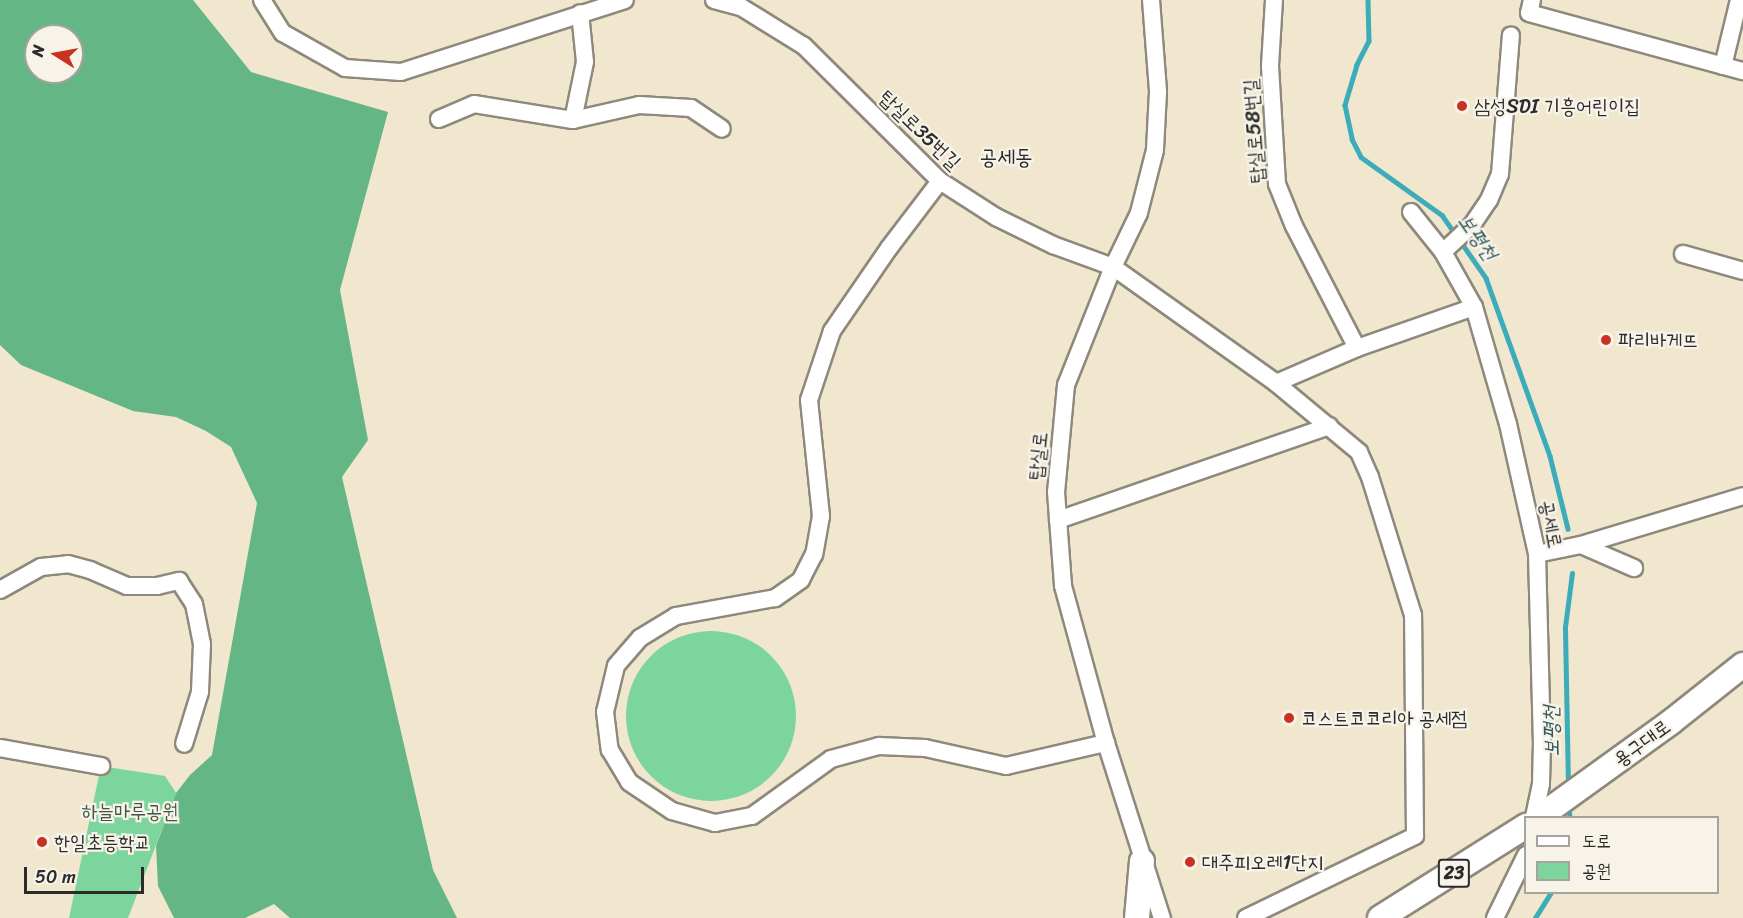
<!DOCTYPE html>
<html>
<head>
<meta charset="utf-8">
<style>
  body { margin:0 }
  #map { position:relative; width:1743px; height:918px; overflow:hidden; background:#f0e7ce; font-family:Sriracha,"Poor Story",sans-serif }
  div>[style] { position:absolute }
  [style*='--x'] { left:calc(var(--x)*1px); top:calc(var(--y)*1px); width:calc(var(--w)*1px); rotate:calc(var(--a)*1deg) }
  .green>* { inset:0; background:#7bd59c }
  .round { border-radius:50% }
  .forest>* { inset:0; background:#64b684 }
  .stream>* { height:4.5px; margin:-2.25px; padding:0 2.25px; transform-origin:2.25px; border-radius:2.25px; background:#3dacba }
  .roads { filter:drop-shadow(2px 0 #8e897c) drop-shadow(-2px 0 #8e897c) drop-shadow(0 2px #8e897c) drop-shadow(0 -2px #8e897c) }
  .minor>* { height:16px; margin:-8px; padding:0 8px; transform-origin:8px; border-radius:8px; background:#fff }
  .highway>* { height:24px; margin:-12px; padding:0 12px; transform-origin:12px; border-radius:12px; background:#fff }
  .dots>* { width:16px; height:16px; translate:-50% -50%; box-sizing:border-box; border:3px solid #f7f3e8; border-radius:50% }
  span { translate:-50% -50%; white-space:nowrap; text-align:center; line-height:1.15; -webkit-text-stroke:4.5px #f7f3e8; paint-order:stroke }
  .shield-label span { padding:2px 4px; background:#f7f3e8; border:2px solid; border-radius:4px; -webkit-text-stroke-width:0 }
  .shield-label { font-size:18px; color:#2b2b2b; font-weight:700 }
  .poi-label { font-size:20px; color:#2b2b2b }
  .left { translate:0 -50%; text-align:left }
  .street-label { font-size:20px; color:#2b2b2b }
  .park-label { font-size:20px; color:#3f5647 }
  .water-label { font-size:21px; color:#31585d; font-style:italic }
  .quarter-label { font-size:22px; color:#2b2b2b }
  .legend { position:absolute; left:1524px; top:816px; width:195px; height:78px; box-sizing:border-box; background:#f7f3e8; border:2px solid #a5a39c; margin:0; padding:8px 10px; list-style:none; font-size:18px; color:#2b2b2b }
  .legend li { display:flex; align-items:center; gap:12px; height:30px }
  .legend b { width:30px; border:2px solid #a5a39c }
  .north { position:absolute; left:24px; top:24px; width:60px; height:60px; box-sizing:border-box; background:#f7f3e8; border:2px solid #a5a39c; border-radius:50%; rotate:281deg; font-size:16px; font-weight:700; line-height:24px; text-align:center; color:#2b2b2b }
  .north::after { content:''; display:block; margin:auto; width:21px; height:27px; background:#c8321e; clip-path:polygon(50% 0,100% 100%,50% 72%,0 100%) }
  .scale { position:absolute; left:24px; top:867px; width:120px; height:27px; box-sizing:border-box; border:3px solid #2b2b2b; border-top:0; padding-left:8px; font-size:18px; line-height:21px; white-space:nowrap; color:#2b2b2b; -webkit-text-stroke:4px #f7f3e8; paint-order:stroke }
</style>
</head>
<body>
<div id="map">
  <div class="green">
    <i class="round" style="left:626px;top:631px;width:170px;height:170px"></i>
    <i style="clip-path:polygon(101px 766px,165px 776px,176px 793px,128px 918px,69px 918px)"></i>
  </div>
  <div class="forest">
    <i style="clip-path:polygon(evenodd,0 0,193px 0,251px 72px,388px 112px,340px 290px,368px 440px,342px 477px,433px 870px,457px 918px,290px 918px,274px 904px,245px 918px,174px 918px,158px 886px,156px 846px,176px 793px,190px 775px,212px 755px,257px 503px,231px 447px,206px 431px,176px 417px,133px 411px,21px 365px,0 345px,0 0,36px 36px,72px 36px,72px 72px,36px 72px,36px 36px)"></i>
  </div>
  <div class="stream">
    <i style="--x:1368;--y:0;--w:41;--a:88.6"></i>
    <i style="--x:1369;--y:41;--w:27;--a:117"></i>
    <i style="--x:1357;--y:65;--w:42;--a:106.7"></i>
    <i style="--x:1345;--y:105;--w:35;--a:78"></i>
    <i style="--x:1352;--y:139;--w:20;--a:63"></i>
    <i style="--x:1361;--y:157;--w:100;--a:35.6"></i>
    <i style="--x:1442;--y:215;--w:24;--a:55"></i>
    <i style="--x:1461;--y:242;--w:44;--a:55.2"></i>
    <i style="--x:1486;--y:278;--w:189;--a:70.2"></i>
    <i style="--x:1550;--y:456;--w:75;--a:76.1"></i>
    <i style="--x:1568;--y:786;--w:159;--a:-91.1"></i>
    <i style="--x:1565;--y:627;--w:54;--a:-82.6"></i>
    <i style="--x:1569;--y:806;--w:12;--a:85"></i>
    <i style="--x:1535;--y:918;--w:31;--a:-58"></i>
  </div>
  <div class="roads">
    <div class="minor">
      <i style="--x:262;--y:0;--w:39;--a:58"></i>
      <i style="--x:283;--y:33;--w:71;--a:29.4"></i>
      <i style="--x:345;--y:68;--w:56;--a:4.1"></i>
      <i style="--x:401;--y:72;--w:235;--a:-17.8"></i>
      <i style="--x:714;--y:0;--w:28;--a:15"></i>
      <i style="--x:741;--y:7;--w:74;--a:31.8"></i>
      <i style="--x:804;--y:46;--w:192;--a:44.8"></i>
      <i style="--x:940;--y:181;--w:67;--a:32.7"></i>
      <i style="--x:996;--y:217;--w:64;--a:26.2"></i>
      <i style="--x:1053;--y:245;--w:64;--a:20.1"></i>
      <i style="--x:1113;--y:267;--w:200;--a:35.4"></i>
      <i style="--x:1276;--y:383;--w:88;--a:-23.4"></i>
      <i style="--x:1357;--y:348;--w:124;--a:-19.3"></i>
      <i style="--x:1151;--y:0;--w:92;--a:85.6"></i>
      <i style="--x:1158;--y:92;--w:58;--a:93"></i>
      <i style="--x:1155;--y:150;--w:65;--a:104.3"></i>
      <i style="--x:1139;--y:213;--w:60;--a:115.7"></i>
      <i style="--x:1113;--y:267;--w:127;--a:111.7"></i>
      <i style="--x:1066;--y:385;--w:107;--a:95.3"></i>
      <i style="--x:1056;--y:492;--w:94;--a:85.7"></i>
      <i style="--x:1063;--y:586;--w:163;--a:74.7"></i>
      <i style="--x:1106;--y:743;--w:184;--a:72.3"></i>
      <i style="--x:1274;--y:0;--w:66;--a:93.5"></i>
      <i style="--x:1270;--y:66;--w:118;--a:86.6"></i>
      <i style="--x:1277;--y:184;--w:45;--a:68"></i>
      <i style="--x:1294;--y:226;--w:137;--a:62.7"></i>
      <i style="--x:1532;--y:0;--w:13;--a:103"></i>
      <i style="--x:1529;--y:13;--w:222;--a:15.2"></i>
      <i style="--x:1723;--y:66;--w:68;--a:-76.4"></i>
      <i style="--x:439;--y:119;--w:38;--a:-23"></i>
      <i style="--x:474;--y:104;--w:100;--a:9.2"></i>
      <i style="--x:573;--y:120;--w:68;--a:-12.8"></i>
      <i style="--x:639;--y:105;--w:52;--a:3.3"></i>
      <i style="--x:691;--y:108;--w:37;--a:34"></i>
      <i style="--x:573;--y:120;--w:59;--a:-78.3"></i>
      <i style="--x:585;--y:62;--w:49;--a:-95.8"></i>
      <i style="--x:940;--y:181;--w:84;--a:127.3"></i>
      <i style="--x:889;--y:248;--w:101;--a:124.5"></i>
      <i style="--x:832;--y:331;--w:73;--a:108.4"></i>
      <i style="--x:809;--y:400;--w:117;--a:84.1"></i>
      <i style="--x:821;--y:516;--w:39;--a:100"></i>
      <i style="--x:814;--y:554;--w:29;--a:117"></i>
      <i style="--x:801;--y:580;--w:32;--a:145"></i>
      <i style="--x:775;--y:598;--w:101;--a:169.7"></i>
      <i style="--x:676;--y:616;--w:42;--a:148.6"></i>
      <i style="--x:640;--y:638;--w:37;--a:131"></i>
      <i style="--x:616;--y:666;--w:47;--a:103.4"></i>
      <i style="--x:605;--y:712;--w:38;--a:83"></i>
      <i style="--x:610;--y:750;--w:37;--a:59"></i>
      <i style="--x:629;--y:782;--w:52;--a:34"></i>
      <i style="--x:672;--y:811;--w:45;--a:15.6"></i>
      <i style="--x:715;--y:823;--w:38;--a:-11"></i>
      <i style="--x:752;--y:816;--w:97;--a:-35.8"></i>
      <i style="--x:831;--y:759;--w:50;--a:-15.2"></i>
      <i style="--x:879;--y:746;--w:46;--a:2.5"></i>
      <i style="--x:925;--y:748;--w:83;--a:12.5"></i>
      <i style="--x:1006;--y:766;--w:103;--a:-13"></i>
      <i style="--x:1411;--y:212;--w:51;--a:51.3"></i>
      <i style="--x:1443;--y:252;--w:63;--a:60.6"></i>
      <i style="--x:1474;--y:307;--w:122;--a:73.8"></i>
      <i style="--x:1508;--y:424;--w:133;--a:77.4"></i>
      <i style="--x:1537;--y:554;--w:188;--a:88.5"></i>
      <i style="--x:1542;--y:742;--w:42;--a:91.4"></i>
      <i style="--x:1541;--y:784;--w:35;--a:102"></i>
      <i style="--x:1443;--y:252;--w:40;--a:-43"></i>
      <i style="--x:1472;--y:225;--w:30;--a:-56"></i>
      <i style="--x:1489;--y:200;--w:28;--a:-67"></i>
      <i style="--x:1500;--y:174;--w:139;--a:-85.5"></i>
      <i style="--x:1683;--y:254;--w:62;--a:15.8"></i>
      <i style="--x:1058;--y:520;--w:287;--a:-19.1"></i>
      <i style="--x:1581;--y:545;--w:58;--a:23.5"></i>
      <i style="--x:1537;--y:554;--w:45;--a:-11.6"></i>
      <i style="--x:1581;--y:545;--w:169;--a:-16.8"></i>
      <i style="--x:0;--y:590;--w:47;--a:-29.3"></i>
      <i style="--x:41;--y:567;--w:27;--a:-6"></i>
      <i style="--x:68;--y:564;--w:23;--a:15"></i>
      <i style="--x:90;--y:570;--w:40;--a:23.4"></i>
      <i style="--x:127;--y:586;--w:30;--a:0"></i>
      <i style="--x:157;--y:586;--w:23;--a:-13"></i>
      <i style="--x:179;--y:581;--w:27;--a:57"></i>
      <i style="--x:194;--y:604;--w:41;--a:78.7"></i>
      <i style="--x:202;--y:644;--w:48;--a:92.4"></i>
      <i style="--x:200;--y:692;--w:54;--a:107.1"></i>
      <i style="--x:0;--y:748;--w:103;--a:10.1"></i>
      <i style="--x:1246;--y:918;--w:188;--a:-25.9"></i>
      <i style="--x:1415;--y:836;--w:221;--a:-90.5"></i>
      <i style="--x:1413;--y:615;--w:145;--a:-107.3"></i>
      <i style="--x:1370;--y:477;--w:27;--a:-114"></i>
      <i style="--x:1359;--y:452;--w:108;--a:-140.3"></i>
      <i style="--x:1495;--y:918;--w:70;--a:-63.8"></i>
    </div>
    <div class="highway">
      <i style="--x:1538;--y:818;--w:164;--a:-35.8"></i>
      <i style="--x:1671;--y:722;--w:92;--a:-38.4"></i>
      <i style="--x:1137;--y:918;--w:57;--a:-85"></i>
      <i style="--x:1380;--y:918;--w:173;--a:-32.2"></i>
    </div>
  </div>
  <div class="dots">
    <i style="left:1462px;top:106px;background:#c8321e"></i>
    <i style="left:1606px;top:340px;background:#c8321e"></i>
    <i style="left:1289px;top:718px;background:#c8321e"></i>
    <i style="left:42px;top:842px;background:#c8321e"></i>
    <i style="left:1190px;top:862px;background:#c8321e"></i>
  </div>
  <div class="shield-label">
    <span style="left:1454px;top:873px">23</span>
  </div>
  <div class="poi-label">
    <span class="left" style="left:1474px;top:106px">삼성SDI 기흥어린이집</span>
    <span class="left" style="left:1618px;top:340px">파리바게뜨</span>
    <span class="left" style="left:1301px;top:718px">코스트코코리아 공세점</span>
    <span class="left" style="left:54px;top:842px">한일초등학교</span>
    <span class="left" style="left:1202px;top:862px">대주피오레1단지</span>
  </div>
  <div class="street-label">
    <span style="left:920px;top:130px;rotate:44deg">탑실로35번길</span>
    <span style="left:1254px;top:131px;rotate:-94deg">탑실로58번길</span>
    <span style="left:1038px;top:456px;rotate:-84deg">탑실로</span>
    <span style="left:1551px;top:524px;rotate:79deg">공세로</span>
    <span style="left:1642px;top:743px;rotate:-36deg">용구대로</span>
  </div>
  <div class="park-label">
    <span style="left:130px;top:811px">하늘마루공원</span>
  </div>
  <div class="water-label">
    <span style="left:1478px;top:237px;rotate:55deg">보평천</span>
    <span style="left:1551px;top:731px;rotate:-91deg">보평천</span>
  </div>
  <div class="quarter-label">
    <span style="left:1006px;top:157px">공세동</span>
  </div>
  <ul class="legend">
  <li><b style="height:8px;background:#fff"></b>도로</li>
  <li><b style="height:16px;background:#7bd59c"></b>공원</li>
  </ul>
  <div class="north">N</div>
  <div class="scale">50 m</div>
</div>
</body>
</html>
